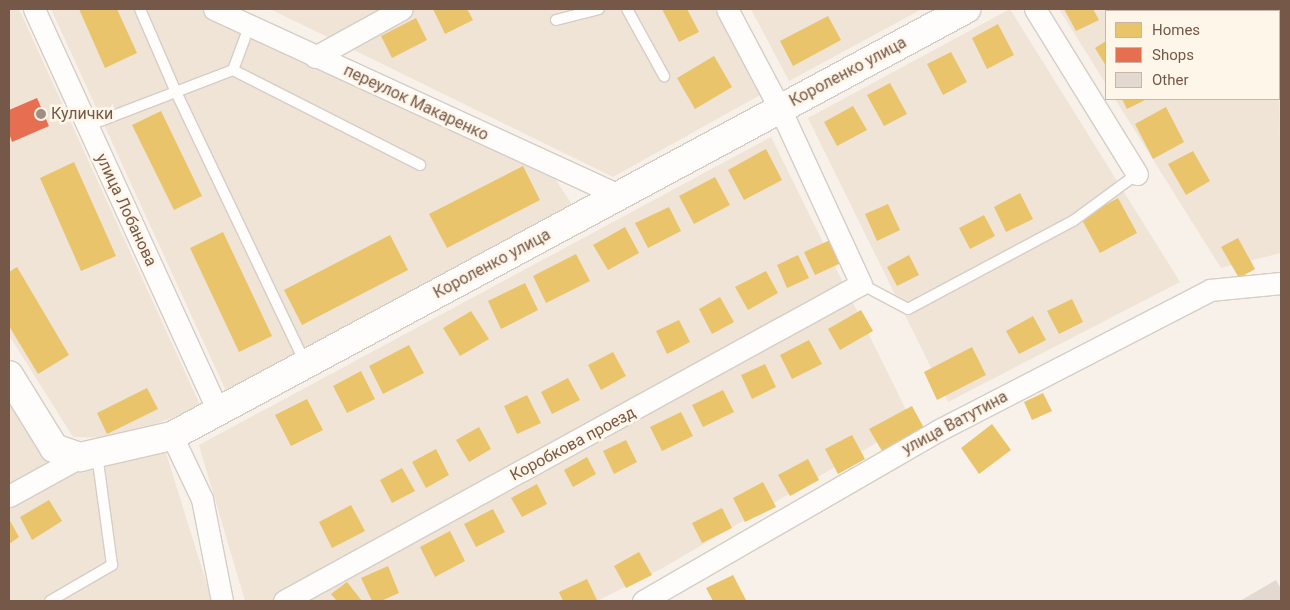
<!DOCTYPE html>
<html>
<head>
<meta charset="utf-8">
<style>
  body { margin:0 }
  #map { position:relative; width:1290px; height:610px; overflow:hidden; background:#f7f1e9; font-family:Roboto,sans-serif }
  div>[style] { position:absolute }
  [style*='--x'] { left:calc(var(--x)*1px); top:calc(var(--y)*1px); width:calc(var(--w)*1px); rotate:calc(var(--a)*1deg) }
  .residential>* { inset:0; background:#f0e4d6 }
  .homes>* { inset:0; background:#e9c46a }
  .shops>* { inset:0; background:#e76f51 }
  .building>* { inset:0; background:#e3d9d1 }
  .roads { filter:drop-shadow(1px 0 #d5cdc6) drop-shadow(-1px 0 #d5cdc6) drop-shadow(0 1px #d5cdc6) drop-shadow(0 -1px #d5cdc6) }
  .lane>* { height:10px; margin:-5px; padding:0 5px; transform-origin:5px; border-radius:5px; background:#fefdfc }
  .street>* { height:21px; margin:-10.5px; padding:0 10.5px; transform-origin:10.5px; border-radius:10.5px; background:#fefdfc }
  .secondary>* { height:28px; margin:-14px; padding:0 14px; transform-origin:14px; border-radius:14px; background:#fefdfc }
  .dots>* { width:14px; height:14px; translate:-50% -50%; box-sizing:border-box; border:2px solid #fff6ea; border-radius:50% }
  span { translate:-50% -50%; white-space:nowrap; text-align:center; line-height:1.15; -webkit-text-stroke:5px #fff6ea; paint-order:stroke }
  .street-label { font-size:16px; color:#755848 }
  .poi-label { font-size:16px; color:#755848 }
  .left { translate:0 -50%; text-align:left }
  .frame { position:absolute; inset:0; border:10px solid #755848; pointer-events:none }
  .legend { position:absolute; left:1105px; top:10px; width:175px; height:90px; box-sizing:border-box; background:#fff6ea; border:1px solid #c8b7a9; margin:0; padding:6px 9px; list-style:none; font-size:15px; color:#755848 }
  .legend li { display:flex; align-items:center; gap:10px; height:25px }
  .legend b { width:25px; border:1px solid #c8b7a9 }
</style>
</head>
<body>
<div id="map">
  <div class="residential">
    <i style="clip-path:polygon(9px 9px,19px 9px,201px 407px,118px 438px,73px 437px,9px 335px)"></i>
    <i style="clip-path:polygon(51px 9px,201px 9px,550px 171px,573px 206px,226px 391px)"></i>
    <i style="clip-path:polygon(270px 9px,714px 9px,760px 95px,613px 177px)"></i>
    <i style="clip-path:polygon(751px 9px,922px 9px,789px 81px)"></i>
    <i style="clip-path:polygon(1010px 9px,1180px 282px,948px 402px,808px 118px)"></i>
    <i style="clip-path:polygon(1059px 9px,1255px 9px,1256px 11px,1106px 11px,1106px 84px)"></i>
    <i style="clip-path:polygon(1279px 47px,1281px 253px,1221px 268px,1115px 99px,1279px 99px)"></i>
    <i style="clip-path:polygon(771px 137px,912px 422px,661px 569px,597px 601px,245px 601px,199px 445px)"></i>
    <i style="clip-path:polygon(9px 396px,53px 466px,166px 453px,212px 601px,9px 601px)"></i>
  </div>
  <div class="homes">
    <i style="clip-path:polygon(79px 9px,117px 9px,137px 53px,105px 68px)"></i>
    <i style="clip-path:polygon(433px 9px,467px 9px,473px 20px,445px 34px)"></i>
    <i style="clip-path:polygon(662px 9px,687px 9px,699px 32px,679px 42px)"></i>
    <i style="clip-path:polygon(1064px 9px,1093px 9px,1099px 20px,1076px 31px)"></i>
    <i style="clip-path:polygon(828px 16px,841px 40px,793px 66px,780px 41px)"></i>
    <i style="clip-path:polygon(416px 18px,427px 40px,392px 58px,381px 36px)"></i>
    <i style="clip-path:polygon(998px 24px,1014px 55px,987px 69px,972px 38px)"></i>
    <i style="clip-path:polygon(1106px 41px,1106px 66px,1095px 48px)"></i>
    <i style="clip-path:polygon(951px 52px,967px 82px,943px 95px,927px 64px)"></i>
    <i style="clip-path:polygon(714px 56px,732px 87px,695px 109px,677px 78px)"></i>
    <i style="clip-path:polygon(1279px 60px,1281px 64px,1279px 95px)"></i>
    <i style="clip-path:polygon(890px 83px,907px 114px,884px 126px,867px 95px)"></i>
    <i style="clip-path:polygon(1122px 99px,1147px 99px,1127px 109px)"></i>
    <i style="clip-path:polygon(853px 106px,867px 130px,837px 146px,824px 122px)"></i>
    <i style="clip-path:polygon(1166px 107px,1184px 142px,1153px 159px,1135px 124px)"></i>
    <i style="clip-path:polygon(161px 111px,202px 196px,174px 210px,132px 125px)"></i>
    <i style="clip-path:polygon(766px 149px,782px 180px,744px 200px,728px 170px)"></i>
    <i style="clip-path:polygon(1193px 151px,1210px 181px,1186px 195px,1168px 164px)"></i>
    <i style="clip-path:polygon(74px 162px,116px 256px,81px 271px,40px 178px)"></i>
    <i style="clip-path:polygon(523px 166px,540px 200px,447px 248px,429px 214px)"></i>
    <i style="clip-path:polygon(715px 177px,730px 205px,694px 224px,679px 196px)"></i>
    <i style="clip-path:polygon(1020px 193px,1033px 219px,1006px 232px,994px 207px)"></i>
    <i style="clip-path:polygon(1118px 198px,1137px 233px,1100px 253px,1081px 218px)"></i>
    <i style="clip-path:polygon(888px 204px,900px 230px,877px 241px,865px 214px)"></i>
    <i style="clip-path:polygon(669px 207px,681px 231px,648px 248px,635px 223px)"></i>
    <i style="clip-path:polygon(984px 215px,995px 236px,970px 249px,959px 228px)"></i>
    <i style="clip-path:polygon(625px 227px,639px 253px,608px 270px,593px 245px)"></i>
    <i style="clip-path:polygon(223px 232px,272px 336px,239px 352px,190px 248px)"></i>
    <i style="clip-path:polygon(390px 235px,408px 270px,302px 325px,284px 290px)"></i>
    <i style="clip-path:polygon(1238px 238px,1255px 269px,1239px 278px,1221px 247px)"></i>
    <i style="clip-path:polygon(830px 240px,841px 263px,815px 275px,804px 252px)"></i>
    <i style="clip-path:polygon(576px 254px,590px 281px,546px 303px,533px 276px)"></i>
    <i style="clip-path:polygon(798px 255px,809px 278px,787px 288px,777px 265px)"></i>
    <i style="clip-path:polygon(909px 255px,919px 275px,897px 286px,887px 267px)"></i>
    <i style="clip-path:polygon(17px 267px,69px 355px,38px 374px,9px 326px,9px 272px)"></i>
    <i style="clip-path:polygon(766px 271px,778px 293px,748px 310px,735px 287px)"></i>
    <i style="clip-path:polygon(525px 283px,538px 310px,501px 329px,488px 301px)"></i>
    <i style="clip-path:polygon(720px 297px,734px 322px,712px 334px,699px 309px)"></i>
    <i style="clip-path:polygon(1072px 299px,1083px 322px,1059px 334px,1047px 311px)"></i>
    <i style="clip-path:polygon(861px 310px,873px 331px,840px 350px,828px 329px)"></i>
    <i style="clip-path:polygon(471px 311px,489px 339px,460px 356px,443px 328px)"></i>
    <i style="clip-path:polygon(1033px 316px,1046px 340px,1019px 354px,1006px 331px)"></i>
    <i style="clip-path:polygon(679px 320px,690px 342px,667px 354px,656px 331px)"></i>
    <i style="clip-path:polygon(809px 340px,822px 364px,792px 379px,780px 355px)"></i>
    <i style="clip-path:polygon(409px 345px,424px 373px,383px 394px,369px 366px)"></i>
    <i style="clip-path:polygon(972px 347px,986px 375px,937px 400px,924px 372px)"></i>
    <i style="clip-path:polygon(613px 352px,626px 376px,601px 390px,588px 365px)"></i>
    <i style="clip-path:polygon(765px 364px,776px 387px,752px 399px,741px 375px)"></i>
    <i style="clip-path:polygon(361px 371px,375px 399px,347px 413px,333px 386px)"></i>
    <i style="clip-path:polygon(568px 378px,580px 400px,552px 414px,541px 392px)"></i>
    <i style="clip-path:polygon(147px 388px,158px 409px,107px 434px,97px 413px)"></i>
    <i style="clip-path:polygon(723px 390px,734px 412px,703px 427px,692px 405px)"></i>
    <i style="clip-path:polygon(1043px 393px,1052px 411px,1032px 420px,1024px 402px)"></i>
    <i style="clip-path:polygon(527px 395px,541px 423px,517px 434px,504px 406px)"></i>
    <i style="clip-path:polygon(307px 399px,323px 430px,291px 446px,275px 415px)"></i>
    <i style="clip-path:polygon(912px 406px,924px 428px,882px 451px,869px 429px)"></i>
    <i style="clip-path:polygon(681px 412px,693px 436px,662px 451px,650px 427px)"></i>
    <i style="clip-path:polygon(992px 424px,1011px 450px,979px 474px,961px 448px)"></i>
    <i style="clip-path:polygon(479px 427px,491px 449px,469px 462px,456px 440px)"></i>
    <i style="clip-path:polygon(852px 435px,865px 459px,838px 474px,825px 449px)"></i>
    <i style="clip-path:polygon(626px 440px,637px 462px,614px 474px,603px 451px)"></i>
    <i style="clip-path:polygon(436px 449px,449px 475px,426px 488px,412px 462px)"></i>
    <i style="clip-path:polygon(587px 457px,596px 474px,573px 487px,564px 470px)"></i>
    <i style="clip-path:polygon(808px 459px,819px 480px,790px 496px,778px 475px)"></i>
    <i style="clip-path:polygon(402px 468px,415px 491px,392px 503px,380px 480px)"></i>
    <i style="clip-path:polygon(763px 482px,776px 507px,745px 522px,733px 498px)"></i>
    <i style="clip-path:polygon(537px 484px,547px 504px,522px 517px,511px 498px)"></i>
    <i style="clip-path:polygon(49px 500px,62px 521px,32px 540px,20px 517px)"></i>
    <i style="clip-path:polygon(351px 505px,365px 531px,332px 548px,319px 522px)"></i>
    <i style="clip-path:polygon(722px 508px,732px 528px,702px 543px,692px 523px)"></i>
    <i style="clip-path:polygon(493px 509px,505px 532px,476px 547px,464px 524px)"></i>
    <i style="clip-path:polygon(9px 519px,19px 537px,9px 544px)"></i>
    <i style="clip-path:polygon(450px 531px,465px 561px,435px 577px,420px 547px)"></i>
    <i style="clip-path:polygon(639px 552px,652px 575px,626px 588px,614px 566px)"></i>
    <i style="clip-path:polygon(388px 566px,399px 593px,381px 601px,372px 601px,361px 578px)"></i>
    <i style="clip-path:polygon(733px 575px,746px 600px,713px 601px,706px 588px)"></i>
    <i style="clip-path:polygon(587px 579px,597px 600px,563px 601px,559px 592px)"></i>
    <i style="clip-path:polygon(347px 582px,362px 601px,337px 601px,331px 594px)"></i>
  </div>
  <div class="shops">
    <i style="clip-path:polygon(37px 98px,49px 126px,12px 142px,9px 133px,9px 110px)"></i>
  </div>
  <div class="building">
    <i style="clip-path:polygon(1276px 580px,1281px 589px,1281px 601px,1240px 601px)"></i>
  </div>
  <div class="roads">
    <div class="lane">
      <i style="--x:140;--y:9;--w:90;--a:66.6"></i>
      <i style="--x:176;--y:92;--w:300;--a:64.5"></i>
      <i style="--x:627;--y:9;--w:77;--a:61.1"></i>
      <i style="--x:556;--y:20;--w:44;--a:-14.3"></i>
      <i style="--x:233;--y:70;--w:210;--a:26.9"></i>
      <i style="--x:87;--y:126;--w:156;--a:-21"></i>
      <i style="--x:233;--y:70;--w:46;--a:-69.6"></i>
      <i style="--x:861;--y:284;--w:53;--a:28"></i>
      <i style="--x:908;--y:309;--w:187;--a:-28.1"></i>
      <i style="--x:1073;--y:221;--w:79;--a:-36.3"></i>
      <i style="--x:50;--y:601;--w:72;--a:-30.1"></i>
      <i style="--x:112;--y:565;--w:112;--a:-97.7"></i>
    </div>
    <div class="street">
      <i style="--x:34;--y:9;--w:442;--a:65.4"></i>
      <i style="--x:214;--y:9;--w:446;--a:24.7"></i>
      <i style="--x:1035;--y:9;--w:194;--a:58.3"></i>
      <i style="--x:1277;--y:9;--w:7;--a:56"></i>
      <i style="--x:315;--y:57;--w:99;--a:-28.9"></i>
      <i style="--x:172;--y:436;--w:70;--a:64.5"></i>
      <i style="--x:202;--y:499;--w:104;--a:78.9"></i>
      <i style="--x:9;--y:496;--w:81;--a:-28.8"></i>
      <i style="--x:284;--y:601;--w:658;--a:-28.78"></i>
      <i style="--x:861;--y:284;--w:193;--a:-114.8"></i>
      <i style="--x:780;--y:109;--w:113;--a:-117.9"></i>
      <i style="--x:643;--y:601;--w:342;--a:-30"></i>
      <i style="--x:939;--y:430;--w:305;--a:-27.3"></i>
      <i style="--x:1210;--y:290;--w:71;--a:-5.6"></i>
    </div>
    <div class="secondary">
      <i style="--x:9;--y:375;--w:86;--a:58.3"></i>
      <i style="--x:54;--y:448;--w:28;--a:19"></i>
      <i style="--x:80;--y:457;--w:94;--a:-12.9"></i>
      <i style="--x:172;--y:436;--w:902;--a:-28.27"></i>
    </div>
  </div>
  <div class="dots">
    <i style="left:41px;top:114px;background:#a28e80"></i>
  </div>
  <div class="street-label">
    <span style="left:848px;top:72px;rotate:-28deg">Короленко улица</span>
    <span style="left:416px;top:103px;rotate:25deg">переулок Макаренко</span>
    <span style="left:126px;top:210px;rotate:65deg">улица Лобанова</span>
    <span style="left:492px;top:264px;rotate:-28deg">Короленко улица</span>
    <span style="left:955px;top:423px;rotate:-28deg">улица Ватутина</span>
    <span style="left:573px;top:444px;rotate:-28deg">Коробкова проезд</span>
  </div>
  <div class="poi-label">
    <span class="left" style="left:51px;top:114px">Кулички</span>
  </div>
  <div class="frame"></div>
  <ul class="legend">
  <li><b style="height:14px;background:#e9c46a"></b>Homes</li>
  <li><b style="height:14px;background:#e76f51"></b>Shops</li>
  <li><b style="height:14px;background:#e3d9d1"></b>Other</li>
  </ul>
</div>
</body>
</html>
